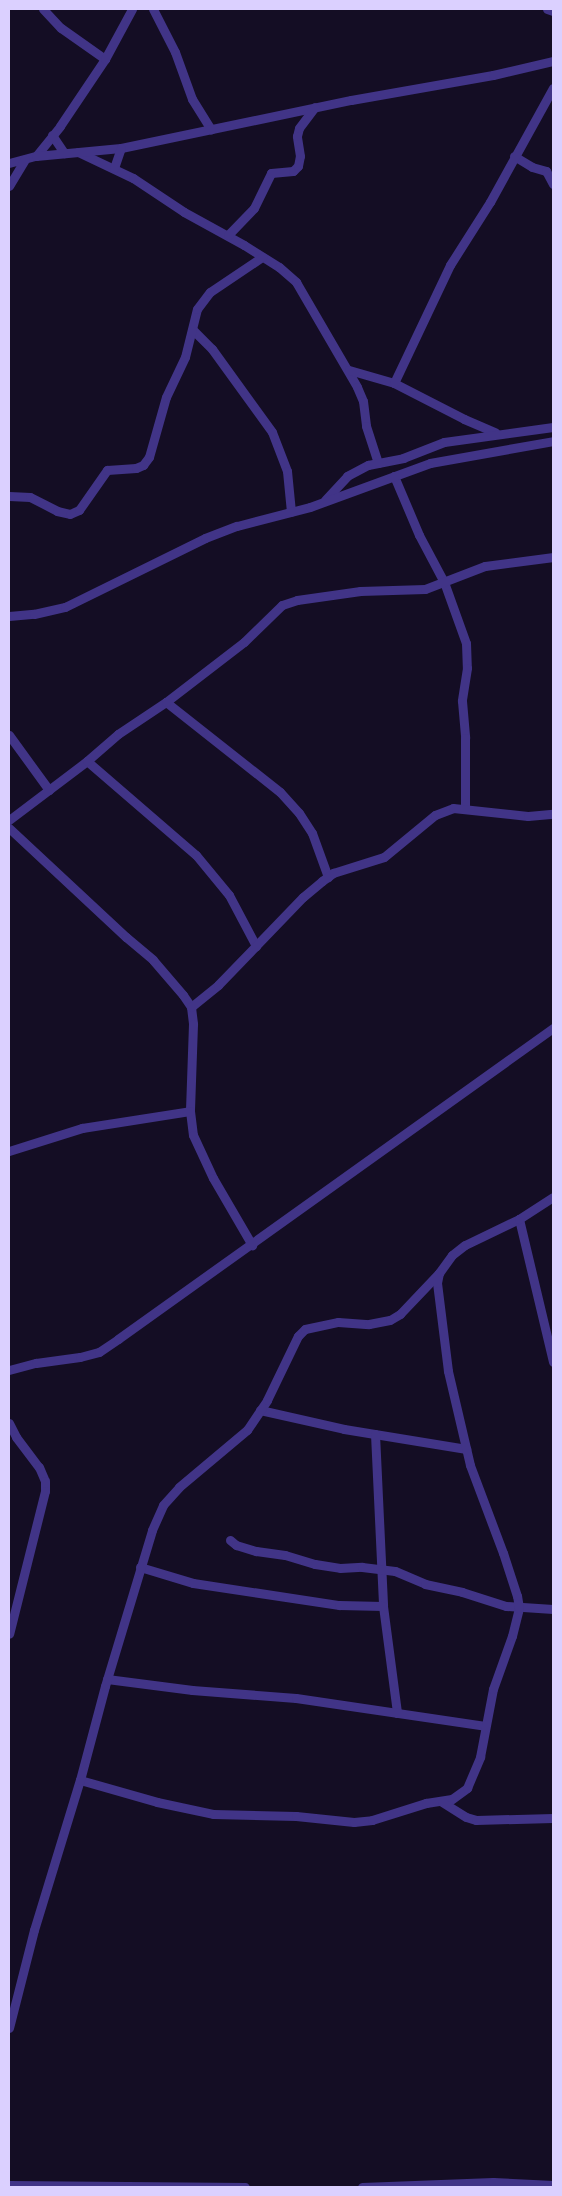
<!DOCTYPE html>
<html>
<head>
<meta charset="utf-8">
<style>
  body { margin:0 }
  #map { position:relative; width:562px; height:2196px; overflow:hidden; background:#140d24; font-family:"Work Sans",sans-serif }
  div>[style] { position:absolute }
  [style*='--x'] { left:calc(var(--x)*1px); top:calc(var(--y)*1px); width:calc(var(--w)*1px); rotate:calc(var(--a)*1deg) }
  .minor>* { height:9px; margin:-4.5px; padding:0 4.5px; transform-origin:4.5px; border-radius:4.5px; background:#413487 }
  span { translate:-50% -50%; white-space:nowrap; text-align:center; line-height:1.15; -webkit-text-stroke:4.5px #140d24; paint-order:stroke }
  .frame { position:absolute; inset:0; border:10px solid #dbd0ff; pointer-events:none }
</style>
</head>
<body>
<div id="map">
  <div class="minor">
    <i style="--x:43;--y:9;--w:26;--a:47"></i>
    <i style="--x:61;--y:28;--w:54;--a:35.2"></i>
    <i style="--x:153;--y:9;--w:48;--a:62.9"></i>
    <i style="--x:175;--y:52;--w:50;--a:70.1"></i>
    <i style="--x:192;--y:99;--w:36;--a:58"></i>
    <i style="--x:547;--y:9;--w:6;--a:18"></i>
    <i style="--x:52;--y:135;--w:22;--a:56"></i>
    <i style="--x:78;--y:152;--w:61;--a:25.3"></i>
    <i style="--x:133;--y:178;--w:61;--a:33.7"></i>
    <i style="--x:184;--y:212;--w:68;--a:28.8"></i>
    <i style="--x:244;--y:245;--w:41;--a:32.2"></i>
    <i style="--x:279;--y:267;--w:23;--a:41"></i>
    <i style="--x:296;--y:282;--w:121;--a:59.8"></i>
    <i style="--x:357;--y:387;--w:15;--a:67"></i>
    <i style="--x:363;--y:401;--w:25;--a:83"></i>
    <i style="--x:366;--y:426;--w:39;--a:72"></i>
    <i style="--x:36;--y:156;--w:38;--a:-51"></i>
    <i style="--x:60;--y:126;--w:81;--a:-56.1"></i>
    <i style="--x:105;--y:59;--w:57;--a:-61.6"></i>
    <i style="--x:514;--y:156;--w:21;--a:31"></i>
    <i style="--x:532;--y:167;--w:15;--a:16"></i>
    <i style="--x:546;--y:171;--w:15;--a:62"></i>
    <i style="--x:9;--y:163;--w:28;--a:-15"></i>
    <i style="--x:36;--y:156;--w:85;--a:-5.4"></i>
    <i style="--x:121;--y:148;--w:235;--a:-11.8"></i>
    <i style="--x:351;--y:100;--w:144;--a:-10"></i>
    <i style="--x:493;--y:75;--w:62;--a:-13.1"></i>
    <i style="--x:114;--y:168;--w:21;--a:-71"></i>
    <i style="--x:9;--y:186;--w:31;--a:-59"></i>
    <i style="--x:228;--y:235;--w:37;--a:-46"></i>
    <i style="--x:254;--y:208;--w:39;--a:-64"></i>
    <i style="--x:271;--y:173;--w:22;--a:-5"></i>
    <i style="--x:293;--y:171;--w:7;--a:-45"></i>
    <i style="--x:298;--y:166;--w:10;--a:-79"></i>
    <i style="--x:300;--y:156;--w:20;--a:-99"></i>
    <i style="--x:297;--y:136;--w:8;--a:-76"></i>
    <i style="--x:299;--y:128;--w:26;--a:-53"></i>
    <i style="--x:193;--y:330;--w:27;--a:45"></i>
    <i style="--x:212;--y:349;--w:102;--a:54.1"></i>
    <i style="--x:272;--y:432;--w:42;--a:69"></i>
    <i style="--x:287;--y:471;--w:41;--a:84.4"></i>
    <i style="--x:349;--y:370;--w:47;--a:16.1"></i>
    <i style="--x:394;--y:383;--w:79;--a:27.2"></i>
    <i style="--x:464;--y:419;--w:34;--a:23"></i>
    <i style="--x:394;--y:383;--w:131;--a:-64.6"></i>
    <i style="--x:450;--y:265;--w:75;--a:-57.6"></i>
    <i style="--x:490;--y:202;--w:130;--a:-61.1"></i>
    <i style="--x:394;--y:476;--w:64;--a:67"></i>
    <i style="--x:419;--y:535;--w:53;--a:62"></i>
    <i style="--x:444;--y:582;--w:65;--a:70.2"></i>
    <i style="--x:466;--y:643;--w:25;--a:88"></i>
    <i style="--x:467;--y:668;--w:33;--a:99"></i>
    <i style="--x:462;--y:701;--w:37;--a:85"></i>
    <i style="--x:465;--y:738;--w:70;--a:90"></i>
    <i style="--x:9;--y:496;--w:21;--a:3"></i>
    <i style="--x:30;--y:497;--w:30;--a:27"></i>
    <i style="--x:57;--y:511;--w:13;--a:13"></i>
    <i style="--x:70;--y:514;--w:10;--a:-24"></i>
    <i style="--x:79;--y:510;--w:49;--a:-55"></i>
    <i style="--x:107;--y:470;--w:29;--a:-4"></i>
    <i style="--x:136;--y:468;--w:8;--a:-23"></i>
    <i style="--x:143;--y:465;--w:10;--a:-53"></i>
    <i style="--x:149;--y:457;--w:62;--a:-74.2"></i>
    <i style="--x:166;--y:397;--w:44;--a:-64.6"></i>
    <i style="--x:185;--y:357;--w:49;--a:-76"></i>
    <i style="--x:197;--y:309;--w:21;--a:-53"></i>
    <i style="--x:210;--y:292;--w:63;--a:-33.9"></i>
    <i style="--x:325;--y:500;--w:33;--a:-47"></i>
    <i style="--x:347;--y:476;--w:24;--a:-28"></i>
    <i style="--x:368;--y:465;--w:36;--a:-11"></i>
    <i style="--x:403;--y:458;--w:44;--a:-21.3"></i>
    <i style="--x:444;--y:442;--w:110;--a:-7.8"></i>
    <i style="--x:9;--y:616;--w:25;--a:-5"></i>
    <i style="--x:34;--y:614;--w:32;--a:-13"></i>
    <i style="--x:65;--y:607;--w:156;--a:-26.2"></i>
    <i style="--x:205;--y:538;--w:34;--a:-21"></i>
    <i style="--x:237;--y:526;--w:75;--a:-14.6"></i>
    <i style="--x:310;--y:507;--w:128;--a:-20.1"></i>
    <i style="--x:430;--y:463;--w:125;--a:-10.1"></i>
    <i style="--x:166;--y:702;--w:145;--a:38.3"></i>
    <i style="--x:280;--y:792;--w:28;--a:48"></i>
    <i style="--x:299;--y:813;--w:24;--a:57"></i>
    <i style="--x:312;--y:833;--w:47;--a:70"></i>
    <i style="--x:9;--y:735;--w:68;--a:54"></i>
    <i style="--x:87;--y:761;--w:144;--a:40.8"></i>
    <i style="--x:196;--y:855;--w:52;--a:50.5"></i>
    <i style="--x:229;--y:895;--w:58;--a:62.1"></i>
    <i style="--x:9;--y:820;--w:98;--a:-37.1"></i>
    <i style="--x:87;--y:761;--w:41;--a:-41.1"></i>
    <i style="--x:118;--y:734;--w:58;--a:-33.7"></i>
    <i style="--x:166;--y:702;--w:98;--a:-37.6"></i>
    <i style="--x:244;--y:642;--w:53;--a:-44.2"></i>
    <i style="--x:282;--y:605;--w:16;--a:-18"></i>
    <i style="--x:297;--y:600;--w:64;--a:-8.1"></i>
    <i style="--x:360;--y:591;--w:65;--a:-1.8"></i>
    <i style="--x:425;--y:589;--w:64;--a:-21"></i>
    <i style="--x:485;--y:566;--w:69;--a:-7.5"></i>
    <i style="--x:9;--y:828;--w:160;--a:43"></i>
    <i style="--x:126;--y:937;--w:35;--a:40"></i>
    <i style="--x:153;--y:960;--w:46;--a:49.4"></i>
    <i style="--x:183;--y:995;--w:14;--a:56"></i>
    <i style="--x:191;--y:1007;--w:17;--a:83"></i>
    <i style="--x:193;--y:1024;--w:87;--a:92"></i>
    <i style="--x:190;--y:1111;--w:24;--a:83"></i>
    <i style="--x:193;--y:1135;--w:47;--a:65.1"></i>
    <i style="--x:213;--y:1178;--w:78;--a:59.8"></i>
    <i style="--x:191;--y:1007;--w:35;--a:-39"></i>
    <i style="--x:218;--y:985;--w:122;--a:-46"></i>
    <i style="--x:303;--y:897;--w:25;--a:-40"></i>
    <i style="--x:322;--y:881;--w:14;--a:-36"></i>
    <i style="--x:333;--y:873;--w:53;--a:-17.4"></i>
    <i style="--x:384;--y:857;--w:66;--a:-39.5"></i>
    <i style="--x:435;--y:815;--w:19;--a:-21"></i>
    <i style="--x:453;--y:808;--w:75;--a:6.1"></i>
    <i style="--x:528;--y:816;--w:25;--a:-5"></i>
    <i style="--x:9;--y:1151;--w:77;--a:-17.5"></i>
    <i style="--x:82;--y:1128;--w:109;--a:-8.9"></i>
    <i style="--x:519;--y:1219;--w:147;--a:76.6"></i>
    <i style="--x:9;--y:1370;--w:28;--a:-15"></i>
    <i style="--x:36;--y:1363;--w:44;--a:-7.8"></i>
    <i style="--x:80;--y:1357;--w:20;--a:-15"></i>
    <i style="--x:99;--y:1352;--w:23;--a:-34"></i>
    <i style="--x:118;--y:1339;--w:535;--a:-35.56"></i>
    <i style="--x:260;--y:1410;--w:86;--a:12.7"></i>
    <i style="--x:344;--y:1429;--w:124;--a:9.3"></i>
    <i style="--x:9;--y:1423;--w:16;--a:63"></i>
    <i style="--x:16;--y:1437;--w:38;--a:53"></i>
    <i style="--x:39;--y:1467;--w:15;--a:67"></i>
    <i style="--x:45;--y:1481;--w:10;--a:90"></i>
    <i style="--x:45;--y:1491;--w:147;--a:104.1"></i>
    <i style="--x:375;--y:1434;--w:172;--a:87.3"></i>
    <i style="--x:383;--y:1606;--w:108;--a:82.5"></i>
    <i style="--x:230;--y:1540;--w:8;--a:40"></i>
    <i style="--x:236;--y:1545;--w:21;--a:17"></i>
    <i style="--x:256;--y:1551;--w:29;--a:8"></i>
    <i style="--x:285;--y:1555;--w:31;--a:17"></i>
    <i style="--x:315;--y:1564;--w:25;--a:9"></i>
    <i style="--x:340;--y:1568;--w:22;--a:-3"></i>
    <i style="--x:362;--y:1567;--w:33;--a:7"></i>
    <i style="--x:395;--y:1571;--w:33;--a:23"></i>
    <i style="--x:425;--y:1584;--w:38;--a:12"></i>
    <i style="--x:462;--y:1592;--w:46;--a:17.7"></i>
    <i style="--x:506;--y:1606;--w:47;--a:3.7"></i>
    <i style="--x:140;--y:1567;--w:55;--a:16.8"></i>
    <i style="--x:193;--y:1583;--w:148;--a:8.6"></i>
    <i style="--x:339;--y:1605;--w:44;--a:1.3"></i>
    <i style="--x:107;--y:1679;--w:86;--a:7.4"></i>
    <i style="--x:192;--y:1690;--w:104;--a:4.4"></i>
    <i style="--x:296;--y:1698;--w:191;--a:8.4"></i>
    <i style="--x:80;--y:1780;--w:80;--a:15.9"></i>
    <i style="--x:157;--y:1802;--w:57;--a:12.1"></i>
    <i style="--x:213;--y:1814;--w:83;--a:1.4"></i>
    <i style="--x:296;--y:1816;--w:58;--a:5.9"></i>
    <i style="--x:354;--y:1822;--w:18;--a:-6"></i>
    <i style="--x:372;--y:1820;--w:57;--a:-17.5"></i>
    <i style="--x:426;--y:1803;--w:26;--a:-9"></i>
    <i style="--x:452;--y:1799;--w:19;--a:-36"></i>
    <i style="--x:467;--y:1788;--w:34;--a:-67"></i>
    <i style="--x:480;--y:1757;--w:69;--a:-79.2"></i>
    <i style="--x:493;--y:1689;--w:56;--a:-70.3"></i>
    <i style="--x:512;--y:1636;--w:29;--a:-76"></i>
    <i style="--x:519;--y:1608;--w:12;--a:-99"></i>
    <i style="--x:517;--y:1596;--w:45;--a:-108"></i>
    <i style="--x:503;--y:1553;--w:94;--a:-110.6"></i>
    <i style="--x:470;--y:1465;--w:97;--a:-103.2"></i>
    <i style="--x:448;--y:1371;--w:89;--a:-97.1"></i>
    <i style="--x:437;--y:1283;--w:10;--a:-79"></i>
    <i style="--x:439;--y:1273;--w:22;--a:-54"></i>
    <i style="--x:452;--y:1255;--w:16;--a:-38"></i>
    <i style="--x:465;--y:1245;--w:60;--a:-25.7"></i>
    <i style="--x:519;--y:1219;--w:40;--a:-32.9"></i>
    <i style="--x:442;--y:1802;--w:28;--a:32"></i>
    <i style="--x:466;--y:1817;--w:10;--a:17"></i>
    <i style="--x:476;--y:1820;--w:77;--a:-1.5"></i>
    <i style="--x:9;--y:2028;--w:101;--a:-75.7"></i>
    <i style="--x:34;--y:1930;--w:157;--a:-73"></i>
    <i style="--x:80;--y:1780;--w:97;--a:-75.1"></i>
    <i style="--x:105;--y:1686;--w:163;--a:-73.2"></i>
    <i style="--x:152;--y:1530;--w:27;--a:-66"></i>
    <i style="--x:163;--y:1505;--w:24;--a:-48"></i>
    <i style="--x:179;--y:1487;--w:89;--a:-40"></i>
    <i style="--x:247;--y:1430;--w:36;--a:-56"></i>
    <i style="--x:267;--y:1400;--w:71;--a:-64.2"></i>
    <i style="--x:298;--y:1336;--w:10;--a:-45"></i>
    <i style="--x:305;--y:1329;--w:34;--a:-12"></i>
    <i style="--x:338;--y:1322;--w:31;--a:4"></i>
    <i style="--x:369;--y:1324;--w:21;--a:-11"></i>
    <i style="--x:390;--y:1320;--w:12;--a:-31"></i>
    <i style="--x:400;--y:1314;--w:57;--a:-46.4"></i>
    <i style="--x:9;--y:2185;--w:236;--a:0.5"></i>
    <i style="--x:362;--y:2187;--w:131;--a:-2.2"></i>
    <i style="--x:493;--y:2182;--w:60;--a:2.9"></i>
  </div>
  <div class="frame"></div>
</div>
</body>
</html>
